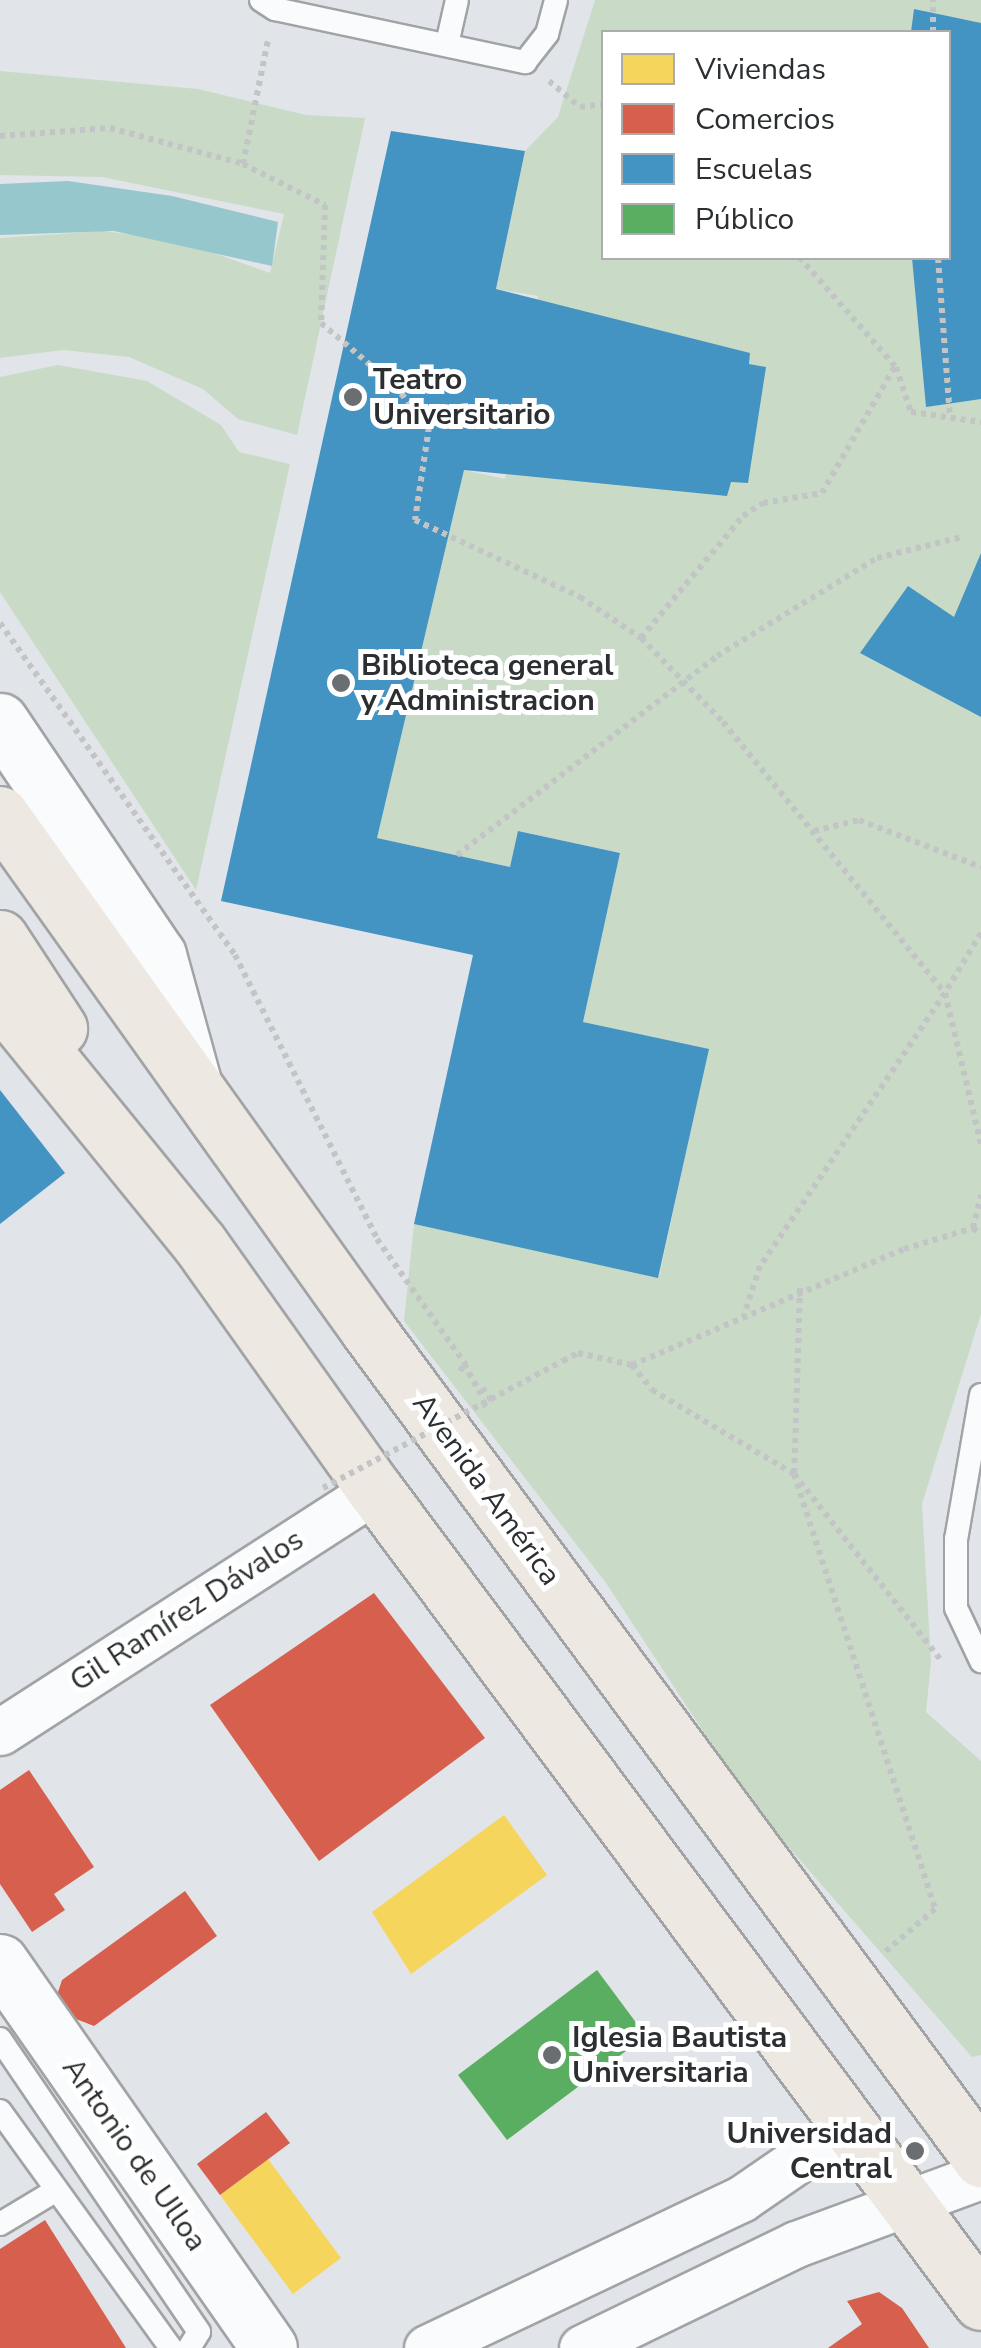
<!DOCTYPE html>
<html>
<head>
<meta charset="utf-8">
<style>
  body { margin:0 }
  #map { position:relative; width:981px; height:2348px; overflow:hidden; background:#e1e4e8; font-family:"Nunito Sans",sans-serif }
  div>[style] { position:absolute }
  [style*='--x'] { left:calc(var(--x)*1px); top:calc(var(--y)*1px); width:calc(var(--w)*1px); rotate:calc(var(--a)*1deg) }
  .green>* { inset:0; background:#c9dbc6 }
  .water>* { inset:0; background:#95c7cd }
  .homes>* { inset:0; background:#f6d55c }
  .shops>* { inset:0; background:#d6604d }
  .schools>* { inset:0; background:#4393c3 }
  .public>* { inset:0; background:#5aae61 }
  .path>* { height:6px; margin-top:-3px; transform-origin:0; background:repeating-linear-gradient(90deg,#c2c4c5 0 5px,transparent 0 10px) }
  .roads { filter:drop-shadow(2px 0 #a1a3a5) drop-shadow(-2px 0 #a1a3a5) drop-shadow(0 2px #a1a3a5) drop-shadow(0 -2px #a1a3a5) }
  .service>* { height:22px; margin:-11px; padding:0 11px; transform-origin:11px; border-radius:11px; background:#fafbfc }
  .minor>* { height:45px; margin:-22.5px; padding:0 22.5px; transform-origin:22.5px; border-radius:22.5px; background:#fafbfc }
  .tertiary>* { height:55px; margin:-27.5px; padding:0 27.5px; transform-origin:27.5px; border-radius:27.5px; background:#fafbfc }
  .secondary>* { height:55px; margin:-27.5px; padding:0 27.5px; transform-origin:27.5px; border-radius:27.5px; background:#fafbfc }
  .primary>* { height:55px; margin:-27.5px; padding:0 27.5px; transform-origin:27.5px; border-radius:27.5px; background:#ede8e2 }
  .path-bridge>* { height:6px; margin-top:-3px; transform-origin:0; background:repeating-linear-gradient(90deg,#c2c4c5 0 5px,transparent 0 10px) }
  .dots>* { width:28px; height:28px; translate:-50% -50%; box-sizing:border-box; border:5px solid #fff; border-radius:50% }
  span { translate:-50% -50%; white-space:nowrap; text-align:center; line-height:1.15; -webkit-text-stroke:10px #fff; paint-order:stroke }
  .poi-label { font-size:30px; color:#2c2f31; font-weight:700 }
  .left { translate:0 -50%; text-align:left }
  .right { translate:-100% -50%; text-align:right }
  .street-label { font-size:30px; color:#2c2f31 }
  .legend { position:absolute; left:601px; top:30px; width:350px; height:230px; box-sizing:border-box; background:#fff; border:2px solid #abacad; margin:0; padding:12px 18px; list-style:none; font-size:30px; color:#2c2f31 }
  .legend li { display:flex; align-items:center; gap:20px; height:50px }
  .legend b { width:50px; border:2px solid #abacad }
</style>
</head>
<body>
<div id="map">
  <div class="green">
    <i style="clip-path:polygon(evenodd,595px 0,981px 0,981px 1314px,922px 1504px,931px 1662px,926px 1712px,981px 1761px,981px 2055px,972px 2057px,751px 1804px,606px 1583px,404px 1321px,414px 1224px,659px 1277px,708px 1050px,583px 1022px,620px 853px,519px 831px,510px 867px,377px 838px,464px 470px,505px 479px,538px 296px,496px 289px,525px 151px,558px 117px,595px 0,604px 32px,948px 32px,948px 258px,604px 258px,604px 32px)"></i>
    <i style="clip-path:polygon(0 71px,198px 89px,306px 115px,365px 118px,297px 435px,238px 419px,203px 389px,129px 357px,63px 350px,0 358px,0 238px,103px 231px,180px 241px,270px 273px,284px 214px,102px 177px,0 175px)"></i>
    <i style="clip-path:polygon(58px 365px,147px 381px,221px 425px,239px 452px,290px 464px,196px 890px,0 592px,0 377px)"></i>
  </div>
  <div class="water">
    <i style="clip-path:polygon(68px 181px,172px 196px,278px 222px,272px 266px,114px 231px,0 235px,0 184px)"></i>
  </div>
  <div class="homes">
    <i style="clip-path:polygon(504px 1815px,547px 1875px,411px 1974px,372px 1912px)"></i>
    <i style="clip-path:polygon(268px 2159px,341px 2258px,293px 2294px,220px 2195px)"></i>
  </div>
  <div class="shops">
    <i style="clip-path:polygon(374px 1593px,485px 1738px,319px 1861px,210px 1705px)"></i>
    <i style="clip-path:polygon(29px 1770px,94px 1867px,54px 1894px,65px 1910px,32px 1932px,0 1884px,0 1790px)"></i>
    <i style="clip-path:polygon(185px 1891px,217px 1936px,94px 2026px,76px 2019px,57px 1995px,62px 1980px)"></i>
    <i style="clip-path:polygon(266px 2112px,290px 2143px,220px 2195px,197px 2164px)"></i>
    <i style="clip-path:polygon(45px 2220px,126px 2348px,0 2348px,0 2249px)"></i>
    <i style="clip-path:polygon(879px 2292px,902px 2308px,929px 2348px,828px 2348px,862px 2324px,847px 2301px)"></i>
  </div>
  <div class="schools">
    <i style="clip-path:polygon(914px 9px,981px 23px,981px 399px,926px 407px,912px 258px,948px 258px,948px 32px,911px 32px)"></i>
    <i style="clip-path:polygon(391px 131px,525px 151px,496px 289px,750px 353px,749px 364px,766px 367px,748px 483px,731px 482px,727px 496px,464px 470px,377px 838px,510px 867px,518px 831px,620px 853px,583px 1022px,709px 1049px,658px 1278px,414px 1224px,473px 955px,221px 901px)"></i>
    <i style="clip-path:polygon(981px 553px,981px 717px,860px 653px,908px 586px,954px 617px)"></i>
    <i style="clip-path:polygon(0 1090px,65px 1173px,0 1224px)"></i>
  </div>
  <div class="public">
    <i style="clip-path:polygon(597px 1970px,646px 2036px,507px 2140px,458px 2075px)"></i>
  </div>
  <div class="path">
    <i style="--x:933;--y:32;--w:32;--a:-90"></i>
    <i style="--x:549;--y:81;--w:40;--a:40"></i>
    <i style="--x:580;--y:107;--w:24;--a:-7"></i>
    <i style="--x:0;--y:136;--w:110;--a:-4.2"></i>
    <i style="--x:110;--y:128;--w:138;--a:15.1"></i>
    <i style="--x:243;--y:164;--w:126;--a:-78.6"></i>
    <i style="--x:243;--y:164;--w:92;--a:26.6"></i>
    <i style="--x:325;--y:205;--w:118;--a:91.9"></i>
    <i style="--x:321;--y:323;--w:97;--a:40.4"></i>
    <i style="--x:395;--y:386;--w:53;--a:50.3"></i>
    <i style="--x:429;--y:427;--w:94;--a:98.6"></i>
    <i style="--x:415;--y:520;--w:182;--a:25"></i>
    <i style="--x:580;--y:597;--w:73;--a:33.9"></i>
    <i style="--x:641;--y:638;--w:117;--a:45.7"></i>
    <i style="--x:723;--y:722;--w:350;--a:50.7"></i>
    <i style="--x:945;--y:993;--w:330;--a:124.1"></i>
    <i style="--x:760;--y:1266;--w:52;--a:108.1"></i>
    <i style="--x:938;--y:258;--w:160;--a:85.7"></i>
    <i style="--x:896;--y:367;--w:47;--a:71.6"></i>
    <i style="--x:911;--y:412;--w:71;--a:8.1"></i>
    <i style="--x:0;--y:623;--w:407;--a:54.7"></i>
    <i style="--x:235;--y:955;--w:318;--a:63.4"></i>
    <i style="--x:377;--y:1239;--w:154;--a:54.8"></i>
    <i style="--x:641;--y:638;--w:159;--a:-50.1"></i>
    <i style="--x:743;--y:516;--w:24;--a:-33"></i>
    <i style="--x:763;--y:503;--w:60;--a:-9.6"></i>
    <i style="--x:822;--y:493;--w:146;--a:-60.1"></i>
    <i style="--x:895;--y:366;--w:144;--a:-131.3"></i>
    <i style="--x:814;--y:831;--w:46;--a:-13.7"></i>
    <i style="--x:859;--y:820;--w:131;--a:21.1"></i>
    <i style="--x:457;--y:855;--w:327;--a:-37.4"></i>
    <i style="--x:717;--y:656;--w:188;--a:-31.5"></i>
    <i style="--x:877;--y:558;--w:88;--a:-13.9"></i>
    <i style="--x:981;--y:933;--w:70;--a:121"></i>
    <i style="--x:945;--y:993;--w:155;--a:76.6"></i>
    <i style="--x:973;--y:1228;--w:34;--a:-76"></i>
    <i style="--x:800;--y:1288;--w:186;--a:91.8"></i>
    <i style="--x:794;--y:1474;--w:457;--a:72"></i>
    <i style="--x:935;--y:1909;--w:66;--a:139.3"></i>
    <i style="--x:563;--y:1361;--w:17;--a:-28"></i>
    <i style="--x:578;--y:1353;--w:55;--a:12.5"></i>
    <i style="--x:632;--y:1365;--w:32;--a:51"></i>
    <i style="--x:652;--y:1390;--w:165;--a:30.6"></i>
    <i style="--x:794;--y:1474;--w:237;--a:51.7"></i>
    <i style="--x:632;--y:1365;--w:296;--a:-23.1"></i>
    <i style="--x:904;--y:1249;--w:72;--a:-16.9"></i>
    <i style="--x:973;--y:1228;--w:10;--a:37"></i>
    <i style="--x:460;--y:1371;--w:8;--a:-60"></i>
    <i style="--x:464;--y:1364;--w:37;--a:61"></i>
    <i style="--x:482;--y:1406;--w:11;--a:-34"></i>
    <i style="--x:491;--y:1400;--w:16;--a:-125"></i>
  </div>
  <div class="roads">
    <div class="service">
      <i style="--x:261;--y:0;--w:17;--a:33"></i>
      <i style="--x:275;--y:9;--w:256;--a:12"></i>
      <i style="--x:525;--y:62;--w:36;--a:-52"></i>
      <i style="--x:547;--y:34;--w:35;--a:-75"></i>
      <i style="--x:447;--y:44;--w:45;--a:-77.2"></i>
      <i style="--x:981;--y:1395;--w:146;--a:99.8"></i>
      <i style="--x:956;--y:1539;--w:69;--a:90"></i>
      <i style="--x:956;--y:1608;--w:59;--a:64.7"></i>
      <i style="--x:0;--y:2039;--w:354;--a:55.8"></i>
      <i style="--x:199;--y:2332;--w:19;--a:122"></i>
      <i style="--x:0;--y:2111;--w:292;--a:54.2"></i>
      <i style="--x:0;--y:2224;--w:64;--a:-31"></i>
    </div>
    <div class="minor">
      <i style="--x:0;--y:1732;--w:446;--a:-32.8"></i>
      <i style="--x:427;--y:2348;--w:348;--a:-25.4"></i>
      <i style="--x:741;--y:2199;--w:132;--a:-34.5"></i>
      <i style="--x:582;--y:2348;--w:238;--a:-25.9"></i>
      <i style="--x:796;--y:2244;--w:197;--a:-20.2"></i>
    </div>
    <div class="tertiary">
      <i style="--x:0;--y:1962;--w:470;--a:55.1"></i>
    </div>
    <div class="secondary">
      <i style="--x:0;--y:721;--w:282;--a:56"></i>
      <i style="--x:158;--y:955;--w:136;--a:74.6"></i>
    </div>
    <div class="primary">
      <i style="--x:0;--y:814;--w:635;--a:54.48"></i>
      <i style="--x:369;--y:1331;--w:1030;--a:53.53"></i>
      <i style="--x:0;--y:938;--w:108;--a:56.8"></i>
      <i style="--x:0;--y:998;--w:317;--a:50.9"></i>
      <i style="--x:200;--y:1244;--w:302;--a:54.6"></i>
      <i style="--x:375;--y:1490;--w:1013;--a:53.27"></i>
    </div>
  </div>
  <div class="path-bridge">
    <i style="--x:323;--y:1488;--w:272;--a:-27.9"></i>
  </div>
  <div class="dots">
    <i style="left:353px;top:397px;background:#6b6e71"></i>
    <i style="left:341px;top:683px;background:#6b6e71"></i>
    <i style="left:552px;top:2055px;background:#6b6e71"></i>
    <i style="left:915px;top:2151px;background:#6b6e71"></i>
  </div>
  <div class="poi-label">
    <span class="left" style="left:373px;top:397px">Teatro<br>Universitario</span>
    <span class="left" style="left:361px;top:683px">Biblioteca general<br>y Administracion</span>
    <span class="left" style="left:572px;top:2055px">Iglesia Bautista<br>Universitaria</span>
    <span class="right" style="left:892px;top:2151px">Universidad<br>Central</span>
  </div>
  <div class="street-label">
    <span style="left:486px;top:1490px;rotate:54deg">Avenida América</span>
    <span style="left:187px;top:1611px;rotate:-33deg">Gil Ramírez Dávalos</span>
    <span style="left:134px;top:2155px;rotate:55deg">Antonio de Ulloa</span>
  </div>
  <ul class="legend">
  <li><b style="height:28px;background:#f6d55c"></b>Viviendas</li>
  <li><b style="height:28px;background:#d6604d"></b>Comercios</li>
  <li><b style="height:28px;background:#4393c3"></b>Escuelas</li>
  <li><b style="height:28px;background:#5aae61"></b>Público</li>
  </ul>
</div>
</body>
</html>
